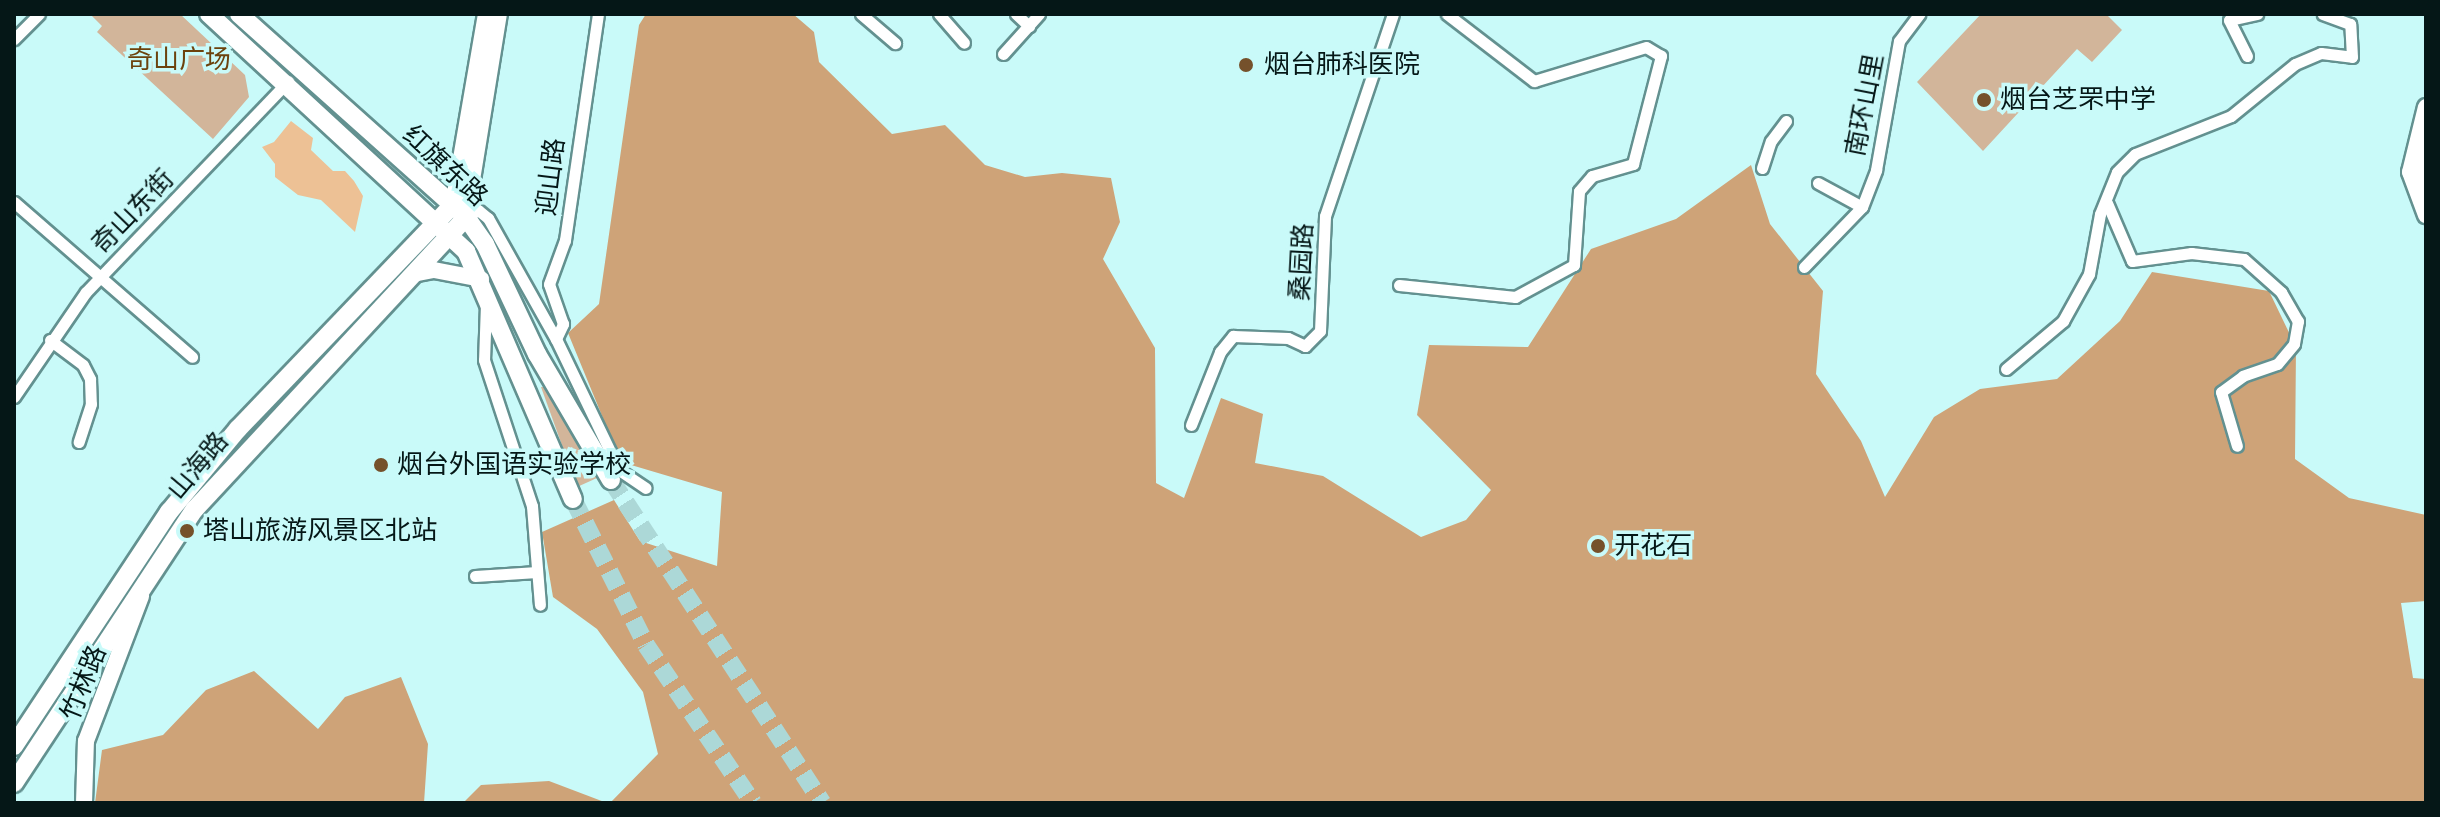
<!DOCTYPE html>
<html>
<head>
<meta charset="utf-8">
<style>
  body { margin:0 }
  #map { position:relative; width:2440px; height:817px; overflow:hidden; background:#c9faf9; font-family:Montserrat,"Noto Sans SC",sans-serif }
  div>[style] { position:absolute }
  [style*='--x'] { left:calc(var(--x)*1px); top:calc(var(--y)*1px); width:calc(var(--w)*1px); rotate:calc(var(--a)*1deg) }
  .green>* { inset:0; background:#d2b59a }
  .forest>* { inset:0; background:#cea378 }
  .water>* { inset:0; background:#edc195 }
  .primary-tunnel>* { height:18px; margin-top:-9px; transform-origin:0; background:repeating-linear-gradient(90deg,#acd8d7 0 18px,transparent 0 27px) }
  .roads { filter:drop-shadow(2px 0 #639190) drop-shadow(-2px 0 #639190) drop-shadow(0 2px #639190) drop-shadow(0 -2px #639190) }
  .street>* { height:11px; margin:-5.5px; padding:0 5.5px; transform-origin:5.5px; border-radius:5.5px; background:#fff }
  .secondary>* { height:16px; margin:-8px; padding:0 8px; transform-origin:8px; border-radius:8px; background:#fff }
  .primary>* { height:18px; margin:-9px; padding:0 9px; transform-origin:9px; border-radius:9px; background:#fff }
  .dots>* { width:22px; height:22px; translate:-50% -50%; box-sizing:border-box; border:4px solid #c9faf9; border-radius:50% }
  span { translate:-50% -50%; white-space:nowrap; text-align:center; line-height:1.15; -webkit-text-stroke:7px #c9faf9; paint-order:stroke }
  .park-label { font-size:26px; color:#6c420d }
  .poi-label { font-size:26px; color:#051717 }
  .left { translate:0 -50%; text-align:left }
  .street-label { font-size:26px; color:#051717 }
  .frame { position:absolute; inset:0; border:16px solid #051717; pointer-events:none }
</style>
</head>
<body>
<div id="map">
  <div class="green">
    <i style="clip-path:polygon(90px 14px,180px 14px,245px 75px,249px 97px,213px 139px,97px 32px,102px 26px)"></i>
    <i style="clip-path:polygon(1981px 14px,2106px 14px,2122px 30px,2092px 62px,2077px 49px,1983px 151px,1917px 82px)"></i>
    <i style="clip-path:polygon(541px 387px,545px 387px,597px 478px,577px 487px)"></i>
  </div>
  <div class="forest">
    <i style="clip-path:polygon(646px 14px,793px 14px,814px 32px,819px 62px,892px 134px,945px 125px,985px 165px,1025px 177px,1062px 173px,1111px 178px,1120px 222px,1103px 259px,1155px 348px,1156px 483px,1184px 498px,1221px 398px,1263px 414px,1255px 463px,1323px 476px,1421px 537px,1466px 520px,1491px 490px,1417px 415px,1429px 345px,1528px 347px,1591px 249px,1676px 219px,1751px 165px,1770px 224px,1823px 291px,1816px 374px,1861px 441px,1885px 497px,1934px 417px,1980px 389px,2057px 379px,2120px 321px,2152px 272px,2269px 291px,2296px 347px,2295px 459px,2349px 498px,2426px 515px,2426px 601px,2401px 603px,2413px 678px,2426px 679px,2426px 803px,610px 803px,658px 754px,643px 692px,597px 629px,553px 597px,542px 532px,614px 500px,640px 541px,717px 566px,722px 492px,621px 462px,568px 333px,599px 304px,639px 25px)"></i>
    <i style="clip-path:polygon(254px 671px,318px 729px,345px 697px,401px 677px,428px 744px,424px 803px,95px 803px,102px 750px,163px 735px,206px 690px)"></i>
    <i style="clip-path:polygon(549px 781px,607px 803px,463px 803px,481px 785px)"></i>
  </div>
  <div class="water">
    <i style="clip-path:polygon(291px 121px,313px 138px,311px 150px,333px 171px,345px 171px,354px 181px,363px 196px,355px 232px,321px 200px,298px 195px,275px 177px,275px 164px,262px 147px,274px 142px)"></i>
  </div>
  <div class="primary-tunnel">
    <i style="--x:611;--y:480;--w:386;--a:56.8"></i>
    <i style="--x:573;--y:499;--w:163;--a:63.4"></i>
    <i style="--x:646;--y:645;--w:191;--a:55.9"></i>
  </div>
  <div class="roads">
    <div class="street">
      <i style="--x:861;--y:14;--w:45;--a:40.5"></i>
      <i style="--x:939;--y:14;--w:38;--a:49"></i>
      <i style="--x:1016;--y:14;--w:18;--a:43"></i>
      <i style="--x:14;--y:39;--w:35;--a:-45"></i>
      <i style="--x:1003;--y:54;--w:54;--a:-48"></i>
      <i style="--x:2247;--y:56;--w:40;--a:-116.6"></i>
      <i style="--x:2229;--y:20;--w:29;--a:-12"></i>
      <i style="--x:1762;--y:168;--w:28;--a:-72"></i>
      <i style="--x:1771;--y:141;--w:25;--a:-53"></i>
      <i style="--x:1818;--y:183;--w:50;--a:28.6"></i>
      <i style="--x:14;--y:202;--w:236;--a:41"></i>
      <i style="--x:2107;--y:203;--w:63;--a:66.7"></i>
      <i style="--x:2132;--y:261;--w:60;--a:-7.7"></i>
      <i style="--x:2191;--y:253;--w:53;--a:6.5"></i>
      <i style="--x:2244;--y:259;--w:50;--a:41.7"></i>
      <i style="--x:2281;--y:292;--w:34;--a:60"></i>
      <i style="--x:2298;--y:321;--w:23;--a:100"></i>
      <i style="--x:2294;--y:344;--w:26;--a:130"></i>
      <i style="--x:2277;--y:364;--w:36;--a:161"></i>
      <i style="--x:2243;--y:376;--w:27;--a:144"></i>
      <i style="--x:2221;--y:392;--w:56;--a:73.5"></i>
      <i style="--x:466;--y:217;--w:14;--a:-30"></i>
      <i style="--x:478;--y:210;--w:13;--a:39"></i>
      <i style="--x:488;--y:218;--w:139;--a:60.7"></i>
      <i style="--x:556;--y:339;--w:145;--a:64.3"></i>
      <i style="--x:619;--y:470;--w:32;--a:34"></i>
      <i style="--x:1804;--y:267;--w:83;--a:-46"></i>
      <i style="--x:1862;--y:207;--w:40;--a:-69"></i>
      <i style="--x:1876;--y:170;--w:131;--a:-79.9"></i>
      <i style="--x:1899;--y:41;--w:34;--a:-53"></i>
      <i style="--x:1399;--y:285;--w:117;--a:5.9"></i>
      <i style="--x:1515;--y:297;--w:67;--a:-28.5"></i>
      <i style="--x:1574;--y:265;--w:74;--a:-86.1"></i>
      <i style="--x:1579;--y:191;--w:20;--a:-49"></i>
      <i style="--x:1592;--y:176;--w:43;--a:-16.3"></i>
      <i style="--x:1633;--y:164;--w:112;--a:-75.5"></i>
      <i style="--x:1661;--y:56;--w:17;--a:-149"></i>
      <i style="--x:1646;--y:47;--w:117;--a:163.1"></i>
      <i style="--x:1534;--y:81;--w:110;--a:-142.4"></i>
      <i style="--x:486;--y:304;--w:56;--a:92"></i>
      <i style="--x:484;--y:360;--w:154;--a:71.8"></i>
      <i style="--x:532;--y:506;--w:99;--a:85.4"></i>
      <i style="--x:556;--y:339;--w:17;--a:-65"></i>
      <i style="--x:563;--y:324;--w:42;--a:-109.3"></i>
      <i style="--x:549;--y:284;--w:47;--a:-70"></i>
      <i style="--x:565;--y:240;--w:228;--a:-81.7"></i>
      <i style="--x:50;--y:340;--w:41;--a:37.1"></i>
      <i style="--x:83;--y:365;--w:16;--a:63"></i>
      <i style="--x:90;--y:379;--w:25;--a:88"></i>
      <i style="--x:91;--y:404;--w:40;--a:108"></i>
      <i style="--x:2006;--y:369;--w:75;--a:-40.1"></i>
      <i style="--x:2063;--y:321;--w:54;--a:-61"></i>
      <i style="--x:2089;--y:274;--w:61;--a:-79.6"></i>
      <i style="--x:2100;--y:214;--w:45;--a:-68"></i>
      <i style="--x:2117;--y:172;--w:25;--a:-45"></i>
      <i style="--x:2135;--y:154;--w:103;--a:-21.6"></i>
      <i style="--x:2231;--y:116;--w:82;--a:-39.1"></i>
      <i style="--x:2295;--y:64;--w:28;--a:-23"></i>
      <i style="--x:2321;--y:53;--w:31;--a:7"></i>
      <i style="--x:2352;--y:57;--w:33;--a:-93"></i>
      <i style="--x:2350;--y:24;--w:29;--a:-160"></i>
      <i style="--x:14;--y:397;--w:127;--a:-55.6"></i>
      <i style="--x:86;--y:292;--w:292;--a:-46.2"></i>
      <i style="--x:1191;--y:425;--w:79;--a:-68.3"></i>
      <i style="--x:1220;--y:352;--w:21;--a:-51"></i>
      <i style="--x:1233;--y:336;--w:55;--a:2.1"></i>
      <i style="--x:1288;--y:338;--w:19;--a:25"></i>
      <i style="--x:1305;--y:346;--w:21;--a:-45"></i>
      <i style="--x:1320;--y:331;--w:115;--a:-87.5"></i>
      <i style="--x:1325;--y:216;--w:213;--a:-71.4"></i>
      <i style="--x:475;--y:576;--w:62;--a:-3.7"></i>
    </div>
    <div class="secondary">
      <i style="--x:2426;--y:107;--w:67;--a:103.8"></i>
      <i style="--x:2410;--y:172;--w:46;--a:69.6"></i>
      <i style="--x:2426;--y:140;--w:47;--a:90"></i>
      <i style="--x:453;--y:205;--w:194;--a:-80.2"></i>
      <i style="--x:466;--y:217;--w:206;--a:-80.8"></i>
      <i style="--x:413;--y:274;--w:21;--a:-11"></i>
      <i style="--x:434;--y:270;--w:48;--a:10.8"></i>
      <i style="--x:84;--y:803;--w:62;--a:-88.2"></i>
      <i style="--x:86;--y:741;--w:155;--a:-69.2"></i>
    </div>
    <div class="primary">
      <i style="--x:209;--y:14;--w:350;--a:42.7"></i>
      <i style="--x:466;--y:251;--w:270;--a:66.7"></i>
      <i style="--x:239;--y:14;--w:305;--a:41.8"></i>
      <i style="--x:466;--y:217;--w:33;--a:55"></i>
      <i style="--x:485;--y:244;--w:122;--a:64.7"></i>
      <i style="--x:537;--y:354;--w:146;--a:59.6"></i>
      <i style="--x:14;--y:746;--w:281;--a:-56.5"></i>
      <i style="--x:169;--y:512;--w:108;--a:-50.3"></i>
      <i style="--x:238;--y:429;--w:310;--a:-46.2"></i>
      <i style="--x:14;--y:783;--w:328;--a:-56.6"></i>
      <i style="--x:195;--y:509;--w:398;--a:-47.1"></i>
    </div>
  </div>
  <div class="dots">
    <i style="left:1246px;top:65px;background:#75512b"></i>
    <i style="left:1984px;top:100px;background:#75512b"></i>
    <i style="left:381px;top:465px;background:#75512b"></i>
    <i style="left:187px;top:531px;background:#75512b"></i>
    <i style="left:1598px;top:546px;background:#75512b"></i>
  </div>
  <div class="park-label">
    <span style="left:179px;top:60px">奇山广场</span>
  </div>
  <div class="poi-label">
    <span class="left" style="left:1264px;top:65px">烟台肺科医院</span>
    <span class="left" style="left:2000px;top:100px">烟台芝罘中学</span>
    <span class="left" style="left:397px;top:465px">烟台外国语实验学校</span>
    <span class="left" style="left:203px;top:531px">塔山旅游风景区北站</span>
    <span class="left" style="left:1614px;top:546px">开花石</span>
  </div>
  <div class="street-label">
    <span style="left:1865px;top:105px;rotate:-79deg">南环山里</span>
    <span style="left:445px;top:166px;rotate:43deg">红旗东路</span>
    <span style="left:551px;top:177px;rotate:-83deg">迎山路</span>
    <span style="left:133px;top:212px;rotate:-46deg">奇山东街</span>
    <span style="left:1302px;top:262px;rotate:-87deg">桑园路</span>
    <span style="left:198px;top:466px;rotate:-50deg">山海路</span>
    <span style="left:84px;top:683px;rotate:-68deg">竹林路</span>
  </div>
  <div class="frame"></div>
</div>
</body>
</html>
